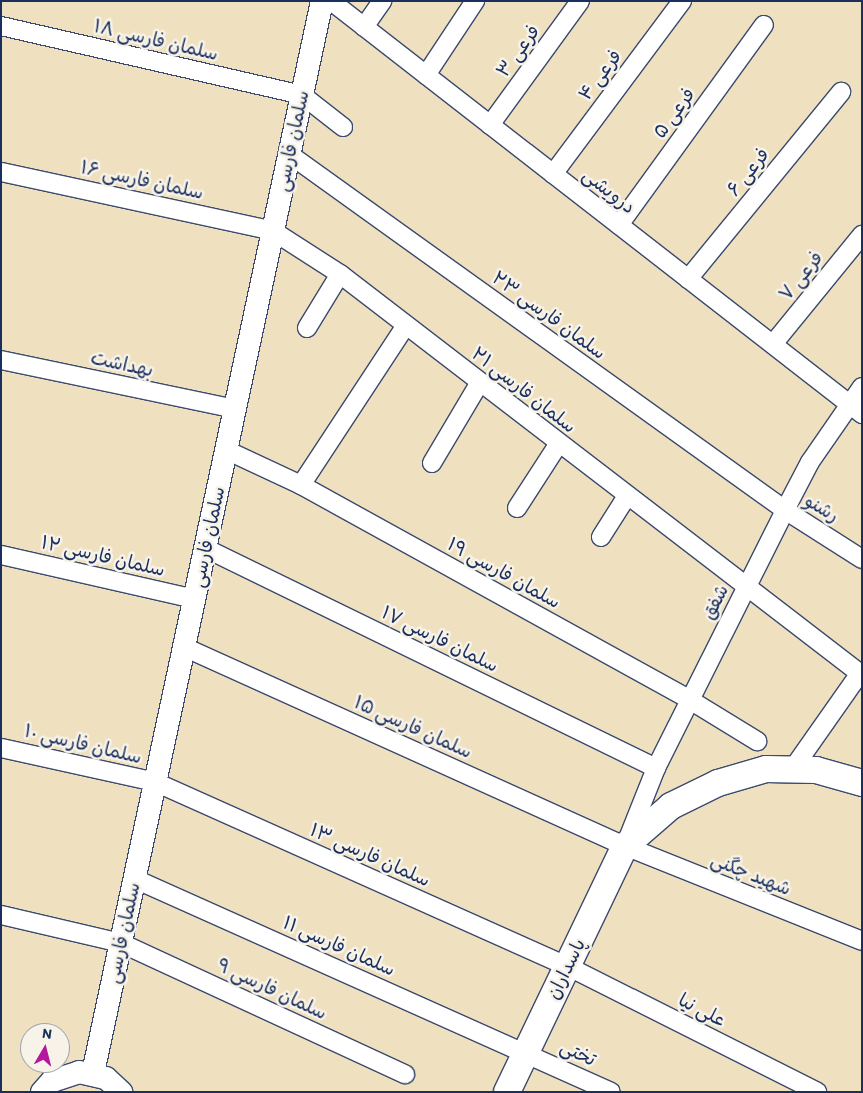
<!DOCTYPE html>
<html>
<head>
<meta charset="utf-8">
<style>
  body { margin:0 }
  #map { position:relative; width:863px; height:1093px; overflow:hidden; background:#efe0c0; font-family:Itim,"Playpen Sans Arabic",sans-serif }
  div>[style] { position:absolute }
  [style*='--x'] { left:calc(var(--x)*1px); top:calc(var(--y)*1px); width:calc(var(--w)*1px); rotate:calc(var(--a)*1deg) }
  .roads { filter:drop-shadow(1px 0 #3b4a6d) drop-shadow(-1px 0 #3b4a6d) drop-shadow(0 1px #3b4a6d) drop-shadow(0 -1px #3b4a6d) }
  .minor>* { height:18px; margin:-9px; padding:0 9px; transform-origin:9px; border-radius:9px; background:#fff }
  .tertiary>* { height:22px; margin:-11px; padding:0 11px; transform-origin:11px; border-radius:11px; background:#fff }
  .secondary>* { height:26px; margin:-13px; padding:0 13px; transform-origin:13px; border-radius:13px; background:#fff }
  span { translate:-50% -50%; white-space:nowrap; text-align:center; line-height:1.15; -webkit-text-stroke:5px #f7f3e8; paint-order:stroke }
  .street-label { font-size:19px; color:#1b2f5e }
  .frame { position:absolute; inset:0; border:2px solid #1b2f5e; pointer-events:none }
  .north { position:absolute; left:20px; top:1023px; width:50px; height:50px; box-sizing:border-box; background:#f7f3e8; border:1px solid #9fa5b1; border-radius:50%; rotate:8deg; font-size:14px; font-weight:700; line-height:20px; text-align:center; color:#1b2f5e }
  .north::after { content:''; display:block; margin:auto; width:18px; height:22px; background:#b5179e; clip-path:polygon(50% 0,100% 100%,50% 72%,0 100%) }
</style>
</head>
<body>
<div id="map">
  <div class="roads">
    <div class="minor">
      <i style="--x:331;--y:1;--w:673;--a:37.87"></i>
      <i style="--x:1;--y:26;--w:309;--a:12.9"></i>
      <i style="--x:302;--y:95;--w:52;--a:38"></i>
      <i style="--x:364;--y:27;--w:32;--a:-55"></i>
      <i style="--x:426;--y:75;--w:89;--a:-56.5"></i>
      <i style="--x:490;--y:125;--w:153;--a:-54"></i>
      <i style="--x:289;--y:154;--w:611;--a:35.67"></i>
      <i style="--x:785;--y:510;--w:91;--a:32.5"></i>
      <i style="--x:1;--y:172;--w:278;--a:12.2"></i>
      <i style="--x:273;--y:231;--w:80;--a:32.7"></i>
      <i style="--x:340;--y:274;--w:658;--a:37.53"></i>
      <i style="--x:553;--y:174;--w:216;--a:-53.3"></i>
      <i style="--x:619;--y:225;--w:247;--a:-54.1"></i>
      <i style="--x:688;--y:279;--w:242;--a:-50.7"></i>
      <i style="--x:307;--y:328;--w:63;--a:-58.6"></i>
      <i style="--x:773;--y:344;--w:141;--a:-50.8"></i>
      <i style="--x:1;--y:360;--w:239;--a:11.8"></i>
      <i style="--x:226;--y:450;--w:83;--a:25"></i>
      <i style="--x:301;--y:485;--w:444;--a:28.9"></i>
      <i style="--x:690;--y:700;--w:79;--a:31.5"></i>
      <i style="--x:432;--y:463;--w:94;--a:-59.3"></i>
      <i style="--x:301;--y:485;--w:191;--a:-56.7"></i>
      <i style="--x:517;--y:508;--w:77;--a:-57.1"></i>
      <i style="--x:601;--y:537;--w:49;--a:-57.6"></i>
      <i style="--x:205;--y:548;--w:502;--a:26"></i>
      <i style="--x:1;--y:555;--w:198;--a:12.8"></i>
      <i style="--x:184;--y:647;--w:484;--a:24.3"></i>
      <i style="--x:625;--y:846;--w:255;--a:21.8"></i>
      <i style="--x:1;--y:748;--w:158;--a:12.4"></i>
      <i style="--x:155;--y:782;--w:451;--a:24.1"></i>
      <i style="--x:567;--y:966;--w:280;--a:26.7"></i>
      <i style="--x:794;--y:767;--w:115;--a:-54.9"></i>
      <i style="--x:627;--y:841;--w:79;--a:-68.3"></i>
      <i style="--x:656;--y:768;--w:288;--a:-63.4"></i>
      <i style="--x:785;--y:510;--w:54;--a:-62.5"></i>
      <i style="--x:810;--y:462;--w:91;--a:-55.3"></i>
      <i style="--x:135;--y:879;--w:521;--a:24.11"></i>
      <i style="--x:1;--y:915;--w:123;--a:13.1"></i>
      <i style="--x:121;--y:943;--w:313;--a:24.8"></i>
    </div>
    <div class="tertiary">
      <i style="--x:93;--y:1073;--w:1096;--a:-77.94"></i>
      <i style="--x:42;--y:1092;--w:15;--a:-48"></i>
      <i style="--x:52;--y:1081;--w:28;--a:-18"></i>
      <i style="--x:79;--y:1072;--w:28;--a:13"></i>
      <i style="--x:106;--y:1078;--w:21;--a:43"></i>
    </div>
    <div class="secondary">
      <i style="--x:507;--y:1092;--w:273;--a:-64.4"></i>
      <i style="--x:625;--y:846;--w:61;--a:-41"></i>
      <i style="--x:671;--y:806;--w:52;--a:-26.1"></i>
      <i style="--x:718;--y:783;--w:50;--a:-16.3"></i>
      <i style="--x:766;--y:769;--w:50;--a:1.1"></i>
      <i style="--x:816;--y:770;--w:48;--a:15.8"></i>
    </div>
  </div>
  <div class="street-label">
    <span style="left:156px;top:40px;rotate:13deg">سلمان فارسی ۱۸</span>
    <span style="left:518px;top:51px;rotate:-54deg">فرعی ۳</span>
    <span style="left:600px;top:75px;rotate:-53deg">فرعی ۴</span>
    <span style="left:674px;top:113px;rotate:-54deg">فرعی ۵</span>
    <span style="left:292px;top:141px;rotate:-78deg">سلمان فارسی</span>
    <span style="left:748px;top:172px;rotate:-51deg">فرعی ۶</span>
    <span style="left:142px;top:180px;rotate:12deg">سلمان فارسی ۱۶</span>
    <span style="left:609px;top:191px;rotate:38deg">درویشی</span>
    <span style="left:801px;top:276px;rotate:-51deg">فرعی ۷</span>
    <span style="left:549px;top:315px;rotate:36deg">سلمان فارسی ۲۳</span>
    <span style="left:122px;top:364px;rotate:12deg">بهداشت</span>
    <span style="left:524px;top:390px;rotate:38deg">سلمان فارسی ۲۱</span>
    <span style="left:822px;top:508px;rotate:32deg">رشنو</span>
    <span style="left:208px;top:537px;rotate:-78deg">سلمان فارسی</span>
    <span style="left:103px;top:556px;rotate:13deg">سلمان فارسی ۱۲</span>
    <span style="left:504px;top:573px;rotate:29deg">سلمان فارسی ۱۹</span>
    <span style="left:715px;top:602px;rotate:-63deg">شفق</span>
    <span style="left:440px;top:639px;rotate:26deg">سلمان فارسی ۱۷</span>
    <span style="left:413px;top:727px;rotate:24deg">سلمان فارسی ۱۵</span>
    <span style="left:83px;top:744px;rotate:13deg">سلمان فارسی ۱۰</span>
    <span style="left:370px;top:855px;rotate:24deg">سلمان فارسی ۱۳</span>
    <span style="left:751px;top:874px;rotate:22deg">شهید چگنی</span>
    <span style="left:123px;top:933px;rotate:-78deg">سلمان فارسی</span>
    <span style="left:339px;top:946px;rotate:24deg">سلمان فارسی ۱۱</span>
    <span style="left:566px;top:969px;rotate:-64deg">پاسداران</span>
    <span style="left:272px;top:989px;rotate:25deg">سلمان فارسی ۹</span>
    <span style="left:702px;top:1010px;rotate:27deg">علی نیا</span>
    <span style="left:578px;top:1053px;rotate:25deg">تختی</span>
  </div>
  <div class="frame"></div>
  <div class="north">N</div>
</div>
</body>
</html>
